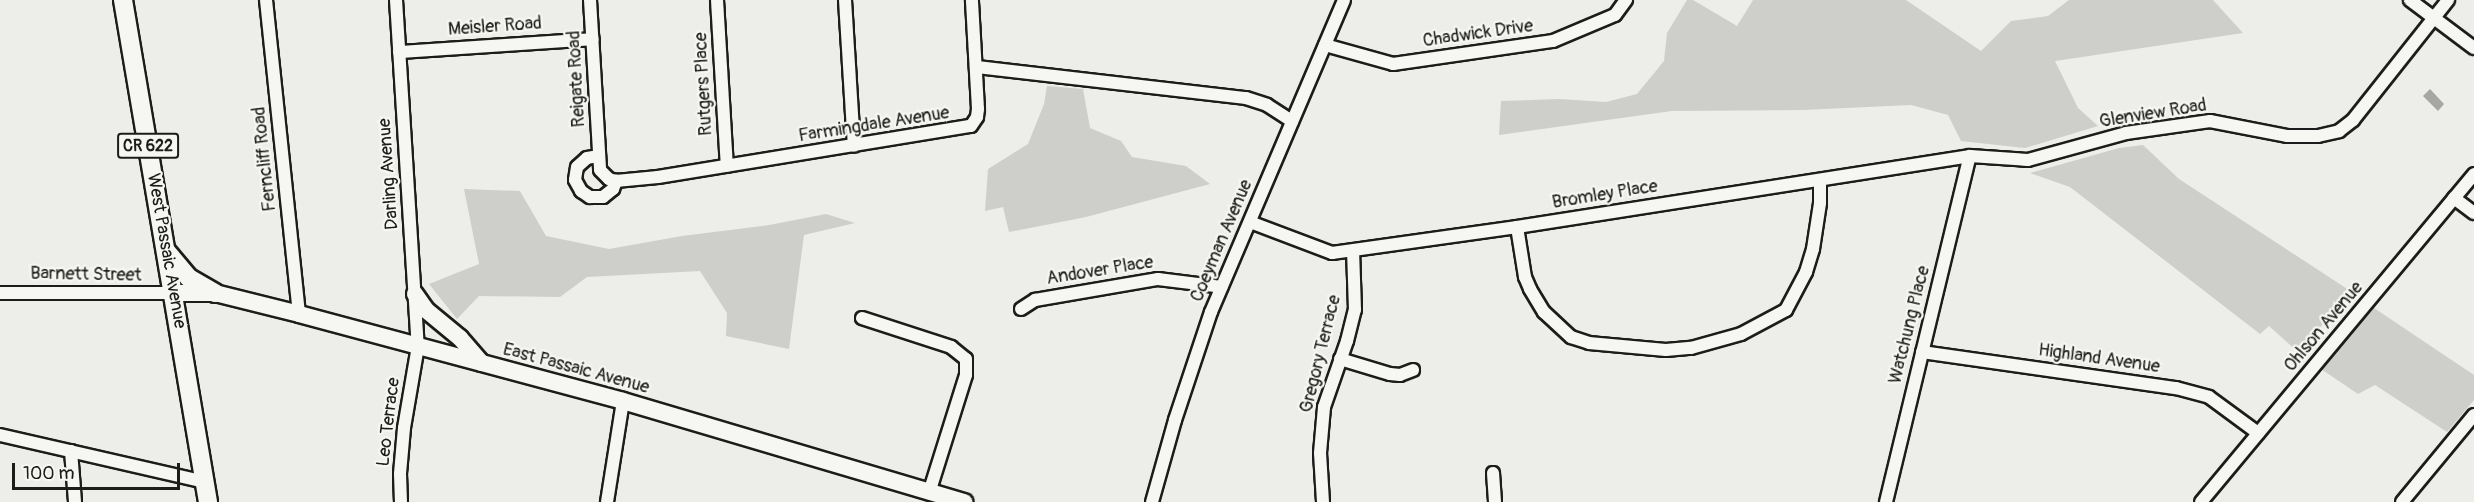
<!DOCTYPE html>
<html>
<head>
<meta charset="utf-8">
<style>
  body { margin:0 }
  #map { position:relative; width:2474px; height:502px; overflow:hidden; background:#edede9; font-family:Pangolin,sans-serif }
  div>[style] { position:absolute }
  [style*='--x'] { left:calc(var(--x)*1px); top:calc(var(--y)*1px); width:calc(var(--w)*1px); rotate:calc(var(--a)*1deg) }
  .green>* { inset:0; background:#cececb }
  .water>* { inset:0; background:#a6a6a3 }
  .roads { filter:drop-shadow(2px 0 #1c1c1c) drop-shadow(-2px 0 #1c1c1c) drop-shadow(0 2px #1c1c1c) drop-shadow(0 -2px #1c1c1c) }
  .minor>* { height:12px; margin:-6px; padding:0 6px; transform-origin:6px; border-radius:6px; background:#f6f6f2 }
  .secondary>* { height:16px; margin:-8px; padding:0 8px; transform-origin:8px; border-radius:8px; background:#f6f6f2 }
  .primary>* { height:18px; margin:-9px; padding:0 9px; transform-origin:9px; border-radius:9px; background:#f6f6f2 }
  span { translate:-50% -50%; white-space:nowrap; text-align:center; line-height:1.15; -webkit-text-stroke:4.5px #f6f6f2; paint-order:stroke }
  .shield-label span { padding:2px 4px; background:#f6f6f2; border:2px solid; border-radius:4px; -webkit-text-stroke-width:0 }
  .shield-label { font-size:16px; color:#1c1c1c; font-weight:700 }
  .street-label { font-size:18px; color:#1c1c1c }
  .scale { position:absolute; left:12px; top:463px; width:168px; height:27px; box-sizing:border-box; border:3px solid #1c1c1c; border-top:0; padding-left:8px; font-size:18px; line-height:21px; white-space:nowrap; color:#1c1c1c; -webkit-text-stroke:4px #f6f6f2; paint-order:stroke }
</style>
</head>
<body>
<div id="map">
  <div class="green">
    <i style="clip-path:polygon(1687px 0,1693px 0,1737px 26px,1753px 0,1906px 0,1981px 51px,2011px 21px,2048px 16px,2069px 0,2213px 0,2243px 33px,2055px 61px,2078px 108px,2098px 126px,2025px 148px,1961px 141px,1948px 115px,1911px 105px,1803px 110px,1672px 111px,1499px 135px,1501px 101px,1559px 99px,1606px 102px,1637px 94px,1664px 61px,1667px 33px)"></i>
    <i style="clip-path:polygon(1047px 86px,1083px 89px,1090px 128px,1121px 141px,1132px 157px,1186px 166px,1210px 184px,1086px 217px,1009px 232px,1003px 207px,985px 211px,988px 169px,1028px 144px,1044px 104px)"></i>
    <i style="clip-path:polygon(2143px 145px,2179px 179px,2352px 292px,2298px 352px,2269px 326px,2260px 334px,2070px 187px,2030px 173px,2119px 148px)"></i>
    <i style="clip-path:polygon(464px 189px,520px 191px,546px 236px,609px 249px,682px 236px,769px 225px,826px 214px,855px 223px,804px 235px,789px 349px,726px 336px,727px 313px,700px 271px,587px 277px,560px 297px,479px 296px,457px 319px,429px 284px,479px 264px)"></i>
    <i style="clip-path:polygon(2374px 308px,2474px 375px,2474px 400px,2447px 432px,2375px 385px,2358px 394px,2321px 369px)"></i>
  </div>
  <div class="water">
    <i style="clip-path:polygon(2430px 89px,2444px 104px,2438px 111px,2423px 96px)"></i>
  </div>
  <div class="roads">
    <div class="minor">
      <i style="--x:266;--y:0;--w:316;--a:84"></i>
      <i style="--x:396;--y:0;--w:347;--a:86.4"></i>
      <i style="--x:418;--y:346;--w:83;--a:99.7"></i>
      <i style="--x:404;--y:428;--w:46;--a:95"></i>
      <i style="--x:400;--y:474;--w:28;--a:88"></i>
      <i style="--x:590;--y:0;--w:170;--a:86.6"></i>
      <i style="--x:600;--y:170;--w:13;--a:45"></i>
      <i style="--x:609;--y:179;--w:7;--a:16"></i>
      <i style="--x:616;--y:181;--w:42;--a:-5.4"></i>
      <i style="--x:658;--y:177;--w:317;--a:-9.3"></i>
      <i style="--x:971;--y:126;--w:11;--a:-56"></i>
      <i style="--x:977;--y:117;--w:8;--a:-83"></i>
      <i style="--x:978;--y:109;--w:109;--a:-93.2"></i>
      <i style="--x:717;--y:0;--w:166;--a:86.6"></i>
      <i style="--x:845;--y:0;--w:146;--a:86.5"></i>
      <i style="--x:2410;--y:0;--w:80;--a:36.9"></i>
      <i style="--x:1325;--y:45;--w:71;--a:15.6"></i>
      <i style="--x:1393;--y:64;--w:162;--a:-8.2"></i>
      <i style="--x:1553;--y:41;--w:67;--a:-22.8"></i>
      <i style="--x:1615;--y:15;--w:19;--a:-54"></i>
      <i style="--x:399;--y:52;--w:194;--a:-3.8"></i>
      <i style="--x:977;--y:67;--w:271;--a:6.6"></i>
      <i style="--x:1246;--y:98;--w:22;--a:18"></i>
      <i style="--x:1267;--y:105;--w:30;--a:33"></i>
      <i style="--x:599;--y:156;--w:12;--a:171"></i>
      <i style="--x:587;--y:158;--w:13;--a:138"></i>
      <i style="--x:577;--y:167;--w:13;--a:99"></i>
      <i style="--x:575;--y:180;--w:13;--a:61"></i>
      <i style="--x:581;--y:191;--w:11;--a:34"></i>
      <i style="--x:590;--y:197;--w:13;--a:0"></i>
      <i style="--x:603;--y:197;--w:13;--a:-39"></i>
      <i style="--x:613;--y:189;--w:9;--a:-69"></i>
      <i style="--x:2454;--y:198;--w:25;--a:37"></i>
      <i style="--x:1250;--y:222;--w:88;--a:20.7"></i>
      <i style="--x:1332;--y:253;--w:187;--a:-8"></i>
      <i style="--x:1517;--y:227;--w:459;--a:-8.9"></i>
      <i style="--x:1970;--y:156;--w:58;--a:3.9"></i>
      <i style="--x:2028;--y:160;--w:102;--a:-15.4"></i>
      <i style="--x:2126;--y:133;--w:85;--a:-8.1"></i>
      <i style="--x:2210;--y:121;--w:78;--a:11"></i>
      <i style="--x:2287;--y:136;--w:31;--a:0"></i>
      <i style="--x:2318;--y:136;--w:22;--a:-13"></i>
      <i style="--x:2339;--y:131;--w:18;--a:-38"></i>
      <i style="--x:2353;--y:120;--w:153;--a:-51.6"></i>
      <i style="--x:1517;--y:227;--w:51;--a:80.9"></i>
      <i style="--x:1525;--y:277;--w:13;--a:67"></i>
      <i style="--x:1530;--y:289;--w:27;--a:59"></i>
      <i style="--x:1544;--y:312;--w:37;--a:43"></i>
      <i style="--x:1571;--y:337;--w:19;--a:18"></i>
      <i style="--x:1589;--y:343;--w:77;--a:5.2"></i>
      <i style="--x:1666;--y:350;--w:25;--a:-5"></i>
      <i style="--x:1691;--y:348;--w:52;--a:-15.6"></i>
      <i style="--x:1741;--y:334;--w:51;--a:-28.1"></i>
      <i style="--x:1786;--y:310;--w:43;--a:-62.2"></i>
      <i style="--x:1806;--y:272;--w:24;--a:-73"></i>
      <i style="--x:1813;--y:249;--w:47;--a:-81.3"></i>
      <i style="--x:1820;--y:203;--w:23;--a:-90"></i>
      <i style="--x:0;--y:293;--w:173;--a:0"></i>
      <i style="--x:1021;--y:309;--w:17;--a:-33"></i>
      <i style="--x:1035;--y:300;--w:125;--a:-9.7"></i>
      <i style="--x:1158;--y:279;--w:64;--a:7.1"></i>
      <i style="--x:862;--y:318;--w:94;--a:18"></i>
      <i style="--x:951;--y:347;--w:19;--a:39"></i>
      <i style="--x:966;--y:359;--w:16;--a:90"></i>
      <i style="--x:966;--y:375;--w:124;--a:107.4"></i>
      <i style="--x:1922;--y:352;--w:257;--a:8.1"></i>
      <i style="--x:2176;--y:388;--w:34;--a:15"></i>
      <i style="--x:2209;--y:397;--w:61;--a:36.3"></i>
      <i style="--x:1340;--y:359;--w:52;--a:16.7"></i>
      <i style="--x:1390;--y:374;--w:10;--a:6"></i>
      <i style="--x:1400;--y:375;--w:14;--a:-21"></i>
      <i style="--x:0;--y:435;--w:211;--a:12.9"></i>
      <i style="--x:71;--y:451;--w:51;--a:85.5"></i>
      <i style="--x:1493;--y:473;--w:29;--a:86"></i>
      <i style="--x:607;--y:502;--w:102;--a:-81"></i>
      <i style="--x:1152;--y:502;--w:85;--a:-74.3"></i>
      <i style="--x:1175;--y:420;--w:114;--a:-71.6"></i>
      <i style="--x:1211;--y:312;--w:339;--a:-66.9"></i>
      <i style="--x:1323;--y:502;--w:49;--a:-93.5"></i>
      <i style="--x:1320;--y:453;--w:46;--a:-85"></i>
      <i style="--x:1324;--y:407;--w:70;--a:-70.8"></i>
      <i style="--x:1347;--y:341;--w:32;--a:-76"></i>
      <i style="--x:1355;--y:310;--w:59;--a:-91.9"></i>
      <i style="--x:1886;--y:502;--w:356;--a:-76.4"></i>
      <i style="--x:2201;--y:502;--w:427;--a:-50.2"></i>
      <i style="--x:2402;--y:502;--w:113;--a:-50.4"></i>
    </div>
    <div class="secondary">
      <i style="--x:173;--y:293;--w:42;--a:0"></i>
      <i style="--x:215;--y:293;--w:87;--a:14"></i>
      <i style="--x:299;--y:314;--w:335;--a:15"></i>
      <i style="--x:623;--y:401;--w:356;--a:16.5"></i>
      <i style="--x:415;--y:294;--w:19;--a:55"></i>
      <i style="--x:426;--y:310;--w:44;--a:39.5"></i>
      <i style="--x:460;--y:338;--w:33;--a:49"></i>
    </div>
    <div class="primary">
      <i style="--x:123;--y:0;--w:509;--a:80.39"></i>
      <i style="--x:167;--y:252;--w:34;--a:50"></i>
      <i style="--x:189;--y:278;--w:30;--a:30"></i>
    </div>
  </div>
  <div class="shield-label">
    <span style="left:148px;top:146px">CR 622</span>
  </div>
  <div class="street-label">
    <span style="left:495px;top:27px;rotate:-4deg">Meisler Road</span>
    <span style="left:1478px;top:34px;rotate:-8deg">Chadwick Drive</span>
    <span style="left:577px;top:79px;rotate:-93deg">Reigate Road</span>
    <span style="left:704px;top:84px;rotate:-93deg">Rutgers Place</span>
    <span style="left:2153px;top:114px;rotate:-9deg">Glenview Road</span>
    <span style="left:874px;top:125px;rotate:-9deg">Farmingdale Avenue</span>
    <span style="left:265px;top:159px;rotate:-96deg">Ferncliff Road</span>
    <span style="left:389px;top:174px;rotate:-94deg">Darling Avenue</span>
    <span style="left:1605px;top:195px;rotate:-9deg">Bromley Place</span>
    <span style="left:1222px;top:241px;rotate:-67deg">Coeyman Avenue</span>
    <span style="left:166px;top:251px;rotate:80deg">West Passaic Avenue</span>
    <span style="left:1100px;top:271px;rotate:-9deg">Andover Place</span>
    <span style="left:86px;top:275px;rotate:1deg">Barnett Street</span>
    <span style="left:1910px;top:325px;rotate:-76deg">Watchung Place</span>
    <span style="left:2324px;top:327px;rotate:-50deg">Ohlson Avenue</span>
    <span style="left:1321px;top:354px;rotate:-76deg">Gregory Terrace</span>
    <span style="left:2099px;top:359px;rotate:8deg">Highland Avenue</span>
    <span style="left:576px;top:369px;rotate:15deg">East Passaic Avenue</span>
    <span style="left:389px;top:422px;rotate:-83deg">Leo Terrace</span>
  </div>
  <div class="scale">100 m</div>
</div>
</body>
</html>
